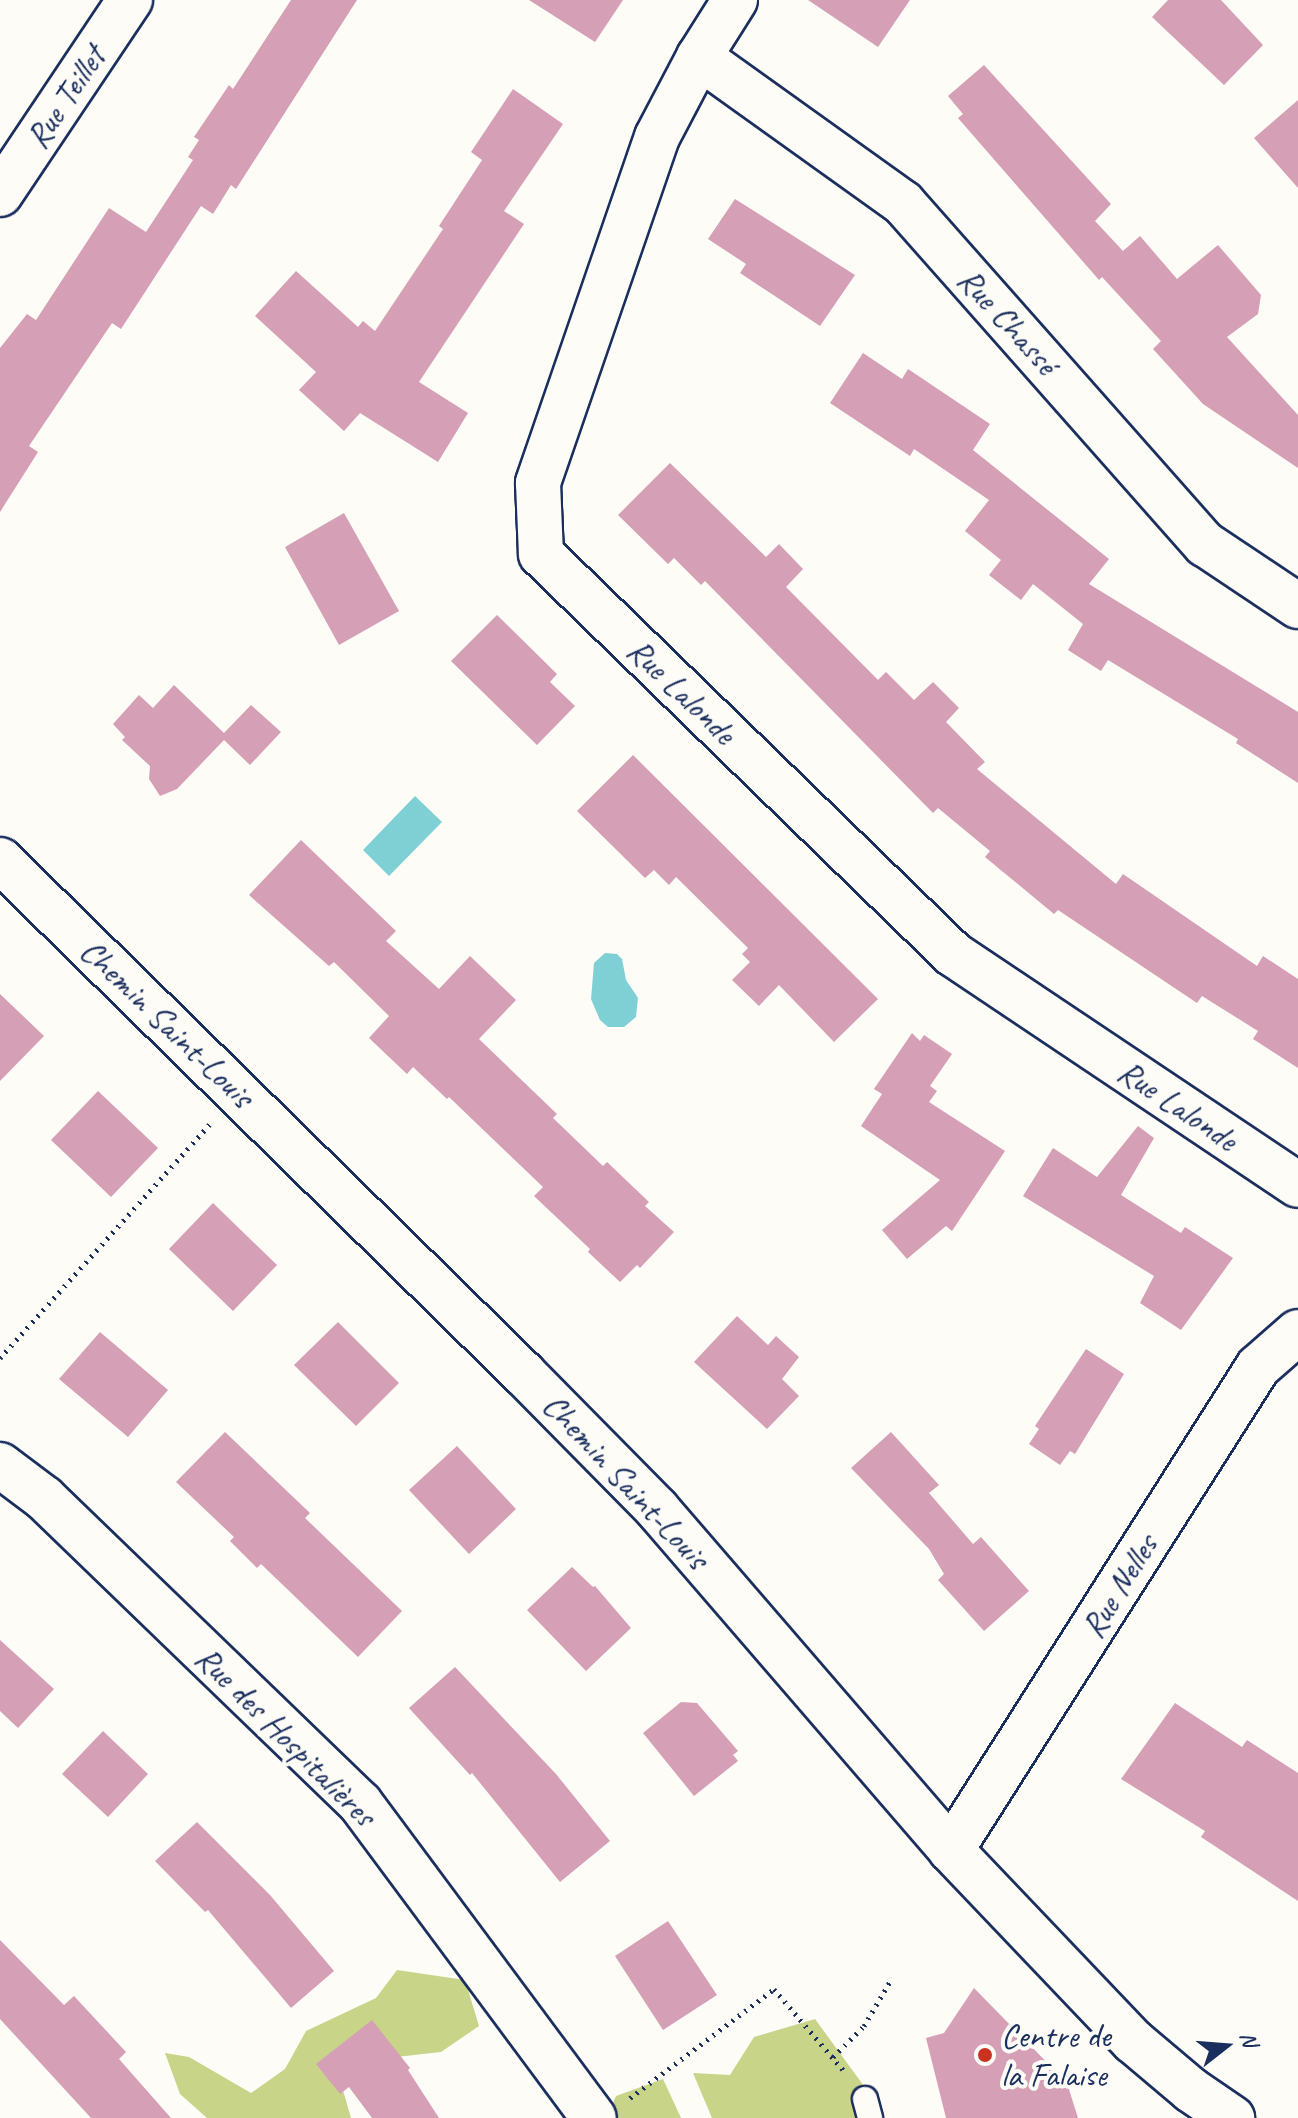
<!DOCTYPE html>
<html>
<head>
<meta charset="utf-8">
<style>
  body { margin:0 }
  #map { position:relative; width:1298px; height:2118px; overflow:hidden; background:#fdfcf7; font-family:Caveat,sans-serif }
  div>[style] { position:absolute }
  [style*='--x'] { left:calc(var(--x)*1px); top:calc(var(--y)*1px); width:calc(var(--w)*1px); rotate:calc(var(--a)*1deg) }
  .green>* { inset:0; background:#c8d487 }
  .water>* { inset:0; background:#7fd0d5 }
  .building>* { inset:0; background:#d59fb6 }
  .path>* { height:5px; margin-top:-2.5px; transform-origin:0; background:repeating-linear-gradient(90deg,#1b2f5e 0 2px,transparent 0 8px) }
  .roads { filter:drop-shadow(2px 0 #1b2f5e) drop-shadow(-2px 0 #1b2f5e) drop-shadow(0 2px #1b2f5e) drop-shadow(0 -2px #1b2f5e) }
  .lane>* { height:24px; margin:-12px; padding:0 12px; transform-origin:12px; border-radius:12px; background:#fdfcf7 }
  .street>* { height:44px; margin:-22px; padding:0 22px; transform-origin:22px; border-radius:22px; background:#fdfcf7 }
  .secondary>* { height:44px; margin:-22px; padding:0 22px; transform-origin:22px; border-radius:22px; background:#fdfcf7 }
  .dots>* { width:22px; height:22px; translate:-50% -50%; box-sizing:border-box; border:4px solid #fdfcf7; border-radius:50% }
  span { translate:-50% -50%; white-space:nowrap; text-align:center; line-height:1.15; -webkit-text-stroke:8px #fdfcf7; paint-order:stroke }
  .street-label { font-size:34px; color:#1b2f5e }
  .poi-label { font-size:34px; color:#1b2f5e }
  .left { translate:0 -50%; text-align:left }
  .north { position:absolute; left:1186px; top:2006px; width:80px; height:80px; -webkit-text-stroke:6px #fdfcf7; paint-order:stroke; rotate:73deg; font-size:22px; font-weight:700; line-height:32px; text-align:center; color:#1b2f5e }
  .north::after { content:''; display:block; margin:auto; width:28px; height:36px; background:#1b2f5e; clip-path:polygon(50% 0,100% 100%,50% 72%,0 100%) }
</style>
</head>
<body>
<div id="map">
  <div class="green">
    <i style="clip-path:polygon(397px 1970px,465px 1980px,479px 2026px,441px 2052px,396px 2057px,338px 2073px,351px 2118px,207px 2118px,180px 2094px,165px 2053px,189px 2057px,251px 2093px,285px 2069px,306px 2031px,376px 1998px)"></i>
    <i style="clip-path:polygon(815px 2019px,869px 2093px,860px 2118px,712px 2118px,693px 2073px,730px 2075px,754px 2037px)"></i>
    <i style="clip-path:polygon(663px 2079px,681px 2118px,607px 2118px,616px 2096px)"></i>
  </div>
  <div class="water">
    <i style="clip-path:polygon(415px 796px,442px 822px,389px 876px,363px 850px)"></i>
    <i style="clip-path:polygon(605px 953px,617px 954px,622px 959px,626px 980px,638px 998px,636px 1017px,624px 1027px,608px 1027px,600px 1020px,591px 999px,594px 963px)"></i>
  </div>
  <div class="building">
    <i style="clip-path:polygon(291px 0,357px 0,236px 189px,231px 185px,213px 214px,201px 206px,121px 329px,112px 323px,29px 446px,38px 452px,0 512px,0 348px,27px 314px,36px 320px,109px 208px,146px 232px,193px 160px,188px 157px,199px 140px,194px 137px,229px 85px,233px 89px)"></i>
    <i style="clip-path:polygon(529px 0,623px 0,595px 42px)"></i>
    <i style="clip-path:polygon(808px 0,910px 0,878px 47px)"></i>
    <i style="clip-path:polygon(1168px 0,1221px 0,1263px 45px,1224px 85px,1152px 17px)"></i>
    <i style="clip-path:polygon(984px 65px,1111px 204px,1095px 221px,1123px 251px,1140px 236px,1177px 279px,1218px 245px,1261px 295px,1258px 314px,1227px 337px,1298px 415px,1298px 468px,1203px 404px,1153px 349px,1161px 341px,1102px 277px,1099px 280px,958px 118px,963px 114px,948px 96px)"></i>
    <i style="clip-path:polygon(513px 89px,563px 124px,504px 211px,524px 224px,419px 382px,468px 413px,438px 462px,360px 413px,344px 431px,299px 390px,316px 372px,255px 316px,296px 271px,358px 327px,363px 321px,375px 331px,443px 229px,439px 226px,482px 160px,471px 152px)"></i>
    <i style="clip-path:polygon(1298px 100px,1298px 188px,1254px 138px)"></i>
    <i style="clip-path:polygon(735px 199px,855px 275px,820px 326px,740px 273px,746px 264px,708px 239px)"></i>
    <i style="clip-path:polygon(863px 353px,902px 379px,908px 369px,990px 424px,973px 450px,1109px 559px,1089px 584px,1298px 712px,1298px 783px,1236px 743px,1238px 739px,1108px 660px,1101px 671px,1068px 650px,1083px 624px,1033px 584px,1021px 600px,989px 575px,1001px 560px,965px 531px,989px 500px,914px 449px,910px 456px,830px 403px)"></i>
    <i style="clip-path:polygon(670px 463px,766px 557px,779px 544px,803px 569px,786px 587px,878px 680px,886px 672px,914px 700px,933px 682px,959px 708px,946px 722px,985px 762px,977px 769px,1116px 884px,1123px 874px,1257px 966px,1263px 956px,1298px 979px,1298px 1068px,1253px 1039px,1258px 1031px,1202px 996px,1197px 1003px,1058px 910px,1054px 914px,985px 857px,990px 851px,938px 808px,933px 813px,705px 581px,701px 585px,674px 558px,668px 564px,618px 515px)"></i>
    <i style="clip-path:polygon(344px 513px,399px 611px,339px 645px,285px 547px)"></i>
    <i style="clip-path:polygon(497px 615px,557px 674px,550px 682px,575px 706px,537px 745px,451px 661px)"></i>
    <i style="clip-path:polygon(174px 685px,224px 733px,251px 705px,281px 732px,250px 765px,224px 740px,177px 789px,160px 796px,149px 779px,150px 766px,122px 740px,125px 737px,113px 724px,139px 695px,153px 708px)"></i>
    <i style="clip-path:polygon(633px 755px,878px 999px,834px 1042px,779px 985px,759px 1006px,732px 980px,750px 962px,742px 954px,748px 948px,676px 877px,669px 885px,654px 870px,645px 878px,577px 811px)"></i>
    <i style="clip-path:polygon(301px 840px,396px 931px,386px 941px,439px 989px,470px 956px,516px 1000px,479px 1039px,557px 1114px,553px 1118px,603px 1166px,607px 1162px,649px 1202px,645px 1206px,674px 1232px,640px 1268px,637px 1265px,620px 1282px,588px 1252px,590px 1249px,534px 1196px,543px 1187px,449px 1097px,447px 1099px,413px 1067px,407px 1074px,369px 1038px,389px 1016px,334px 962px,329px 966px,249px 895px)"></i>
    <i style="clip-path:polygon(0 994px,44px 1036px,0 1081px)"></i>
    <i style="clip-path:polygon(912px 1033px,920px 1041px,924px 1035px,952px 1054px,930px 1086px,937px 1091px,929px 1102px,1005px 1151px,952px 1231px,946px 1226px,907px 1259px,882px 1230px,940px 1180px,861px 1126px,882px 1094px,874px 1089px)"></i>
    <i style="clip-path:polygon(98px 1091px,158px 1148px,111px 1197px,51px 1140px)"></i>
    <i style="clip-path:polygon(1138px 1126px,1154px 1138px,1121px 1195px,1181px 1233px,1185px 1227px,1233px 1258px,1181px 1330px,1140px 1303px,1154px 1276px,1023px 1196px,1053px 1148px,1097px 1177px)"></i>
    <i style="clip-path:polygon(213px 1203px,277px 1265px,233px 1311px,169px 1249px)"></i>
    <i style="clip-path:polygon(737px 1316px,768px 1345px,776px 1336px,799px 1357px,782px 1379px,799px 1396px,767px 1429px,694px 1362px)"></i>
    <i style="clip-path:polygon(338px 1322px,399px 1383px,356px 1426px,294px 1365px)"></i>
    <i style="clip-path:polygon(100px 1332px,168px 1390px,128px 1437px,59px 1379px)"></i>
    <i style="clip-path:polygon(1086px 1349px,1124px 1374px,1075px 1454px,1070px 1451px,1060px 1465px,1029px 1444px,1039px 1429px,1035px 1426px)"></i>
    <i style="clip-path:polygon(225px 1432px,310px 1513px,305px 1518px,402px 1611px,358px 1657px,261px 1564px,257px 1568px,230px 1541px,234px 1537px,176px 1482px)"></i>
    <i style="clip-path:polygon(891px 1432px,939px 1485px,929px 1493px,973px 1544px,981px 1537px,1029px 1591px,984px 1631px,938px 1580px,944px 1574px,929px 1549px,851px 1468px)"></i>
    <i style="clip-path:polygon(457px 1446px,516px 1509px,469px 1554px,409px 1490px)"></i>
    <i style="clip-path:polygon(572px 1567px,593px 1587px,595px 1586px,631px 1628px,586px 1671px,527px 1610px)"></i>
    <i style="clip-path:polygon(0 1640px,54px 1689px,18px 1728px,0 1711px)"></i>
    <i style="clip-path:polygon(455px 1667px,556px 1774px,610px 1841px,560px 1882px,472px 1773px,470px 1775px,409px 1708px)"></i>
    <i style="clip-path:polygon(681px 1702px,697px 1703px,738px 1751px,733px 1755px,738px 1761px,694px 1796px,643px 1733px)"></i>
    <i style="clip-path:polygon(1175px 1703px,1242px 1747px,1247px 1740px,1298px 1773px,1298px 1901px,1201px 1837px,1205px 1831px,1121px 1779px)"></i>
    <i style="clip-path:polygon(103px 1731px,148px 1774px,108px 1817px,62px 1774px)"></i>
    <i style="clip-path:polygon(197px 1822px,270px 1895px,334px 1971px,291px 2008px,208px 1910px,205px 1912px,155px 1861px)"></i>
    <i style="clip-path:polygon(668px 1921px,717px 1995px,663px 2030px,615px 1956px)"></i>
    <i style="clip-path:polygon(0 1940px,64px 2005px,74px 1996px,126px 2052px,119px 2059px,171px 2118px,91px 2118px,0 2019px)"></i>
    <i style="clip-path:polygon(974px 1988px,1067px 2083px,1078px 2118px,946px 2118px,926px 2038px,944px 2033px)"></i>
    <i style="clip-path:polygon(372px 2020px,410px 2068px,408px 2070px,439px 2118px,372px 2118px,349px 2087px,340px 2094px,316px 2064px)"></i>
  </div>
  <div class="path">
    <i style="--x:0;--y:1358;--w:314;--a:-48.1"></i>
    <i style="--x:833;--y:2057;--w:44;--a:-45"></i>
    <i style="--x:864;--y:2026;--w:56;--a:-59.7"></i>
    <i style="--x:630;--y:2098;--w:181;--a:-37.1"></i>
    <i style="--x:774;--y:1989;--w:109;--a:49.5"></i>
  </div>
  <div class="roads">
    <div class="lane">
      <i style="--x:865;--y:2099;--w:20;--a:75"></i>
    </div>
    <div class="street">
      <i style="--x:735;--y:0;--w:67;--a:122.3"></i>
      <i style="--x:699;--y:57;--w:90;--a:117.7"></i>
      <i style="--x:657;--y:137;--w:366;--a:109"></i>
      <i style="--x:538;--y:483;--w:71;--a:87.6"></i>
      <i style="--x:541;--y:554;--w:574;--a:44.15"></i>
      <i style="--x:953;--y:954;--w:415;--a:33.8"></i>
      <i style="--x:699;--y:57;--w:251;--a:35.6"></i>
      <i style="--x:903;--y:203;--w:456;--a:48.5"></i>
      <i style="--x:1205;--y:544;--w:112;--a:33.7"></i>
      <i style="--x:0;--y:194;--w:234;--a:-56.2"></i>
      <i style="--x:0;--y:1465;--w:55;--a:36.9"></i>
      <i style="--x:44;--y:1498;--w:439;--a:44"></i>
      <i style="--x:360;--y:1803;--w:392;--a:53.4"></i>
      <i style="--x:951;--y:1850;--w:572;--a:-57.56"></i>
      <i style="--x:1258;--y:1367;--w:53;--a:-41.2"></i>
    </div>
    <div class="secondary">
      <i style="--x:0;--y:860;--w:733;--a:44.45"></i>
      <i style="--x:523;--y:1373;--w:191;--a:45.4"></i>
      <i style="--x:657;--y:1509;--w:450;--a:49.2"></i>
      <i style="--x:951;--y:1850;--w:264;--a:46.4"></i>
      <i style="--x:1133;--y:2041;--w:76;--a:40.2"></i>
      <i style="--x:1191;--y:2090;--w:50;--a:34.3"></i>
    </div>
  </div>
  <div class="dots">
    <i style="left:985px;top:2055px;background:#c8321e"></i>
  </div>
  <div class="street-label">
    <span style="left:65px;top:97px;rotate:-56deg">Rue Teillet</span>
    <span style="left:1008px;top:321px;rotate:48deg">Rue Chassé</span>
    <span style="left:682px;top:691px;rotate:44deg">Rue Lalonde</span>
    <span style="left:167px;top:1023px;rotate:44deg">Chemin Saint-Louis</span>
    <span style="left:1178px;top:1105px;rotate:34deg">Rue Lalonde</span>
    <span style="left:626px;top:1481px;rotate:47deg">Chemin Saint-Louis</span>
    <span style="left:1119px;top:1586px;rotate:-58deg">Rue Nelles</span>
    <span style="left:286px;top:1736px;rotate:45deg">Rue des Hospitalières</span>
  </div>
  <div class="poi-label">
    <span class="left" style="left:1001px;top:2055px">Centre de<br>la Falaise</span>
  </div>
  <div class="north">N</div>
</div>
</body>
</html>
